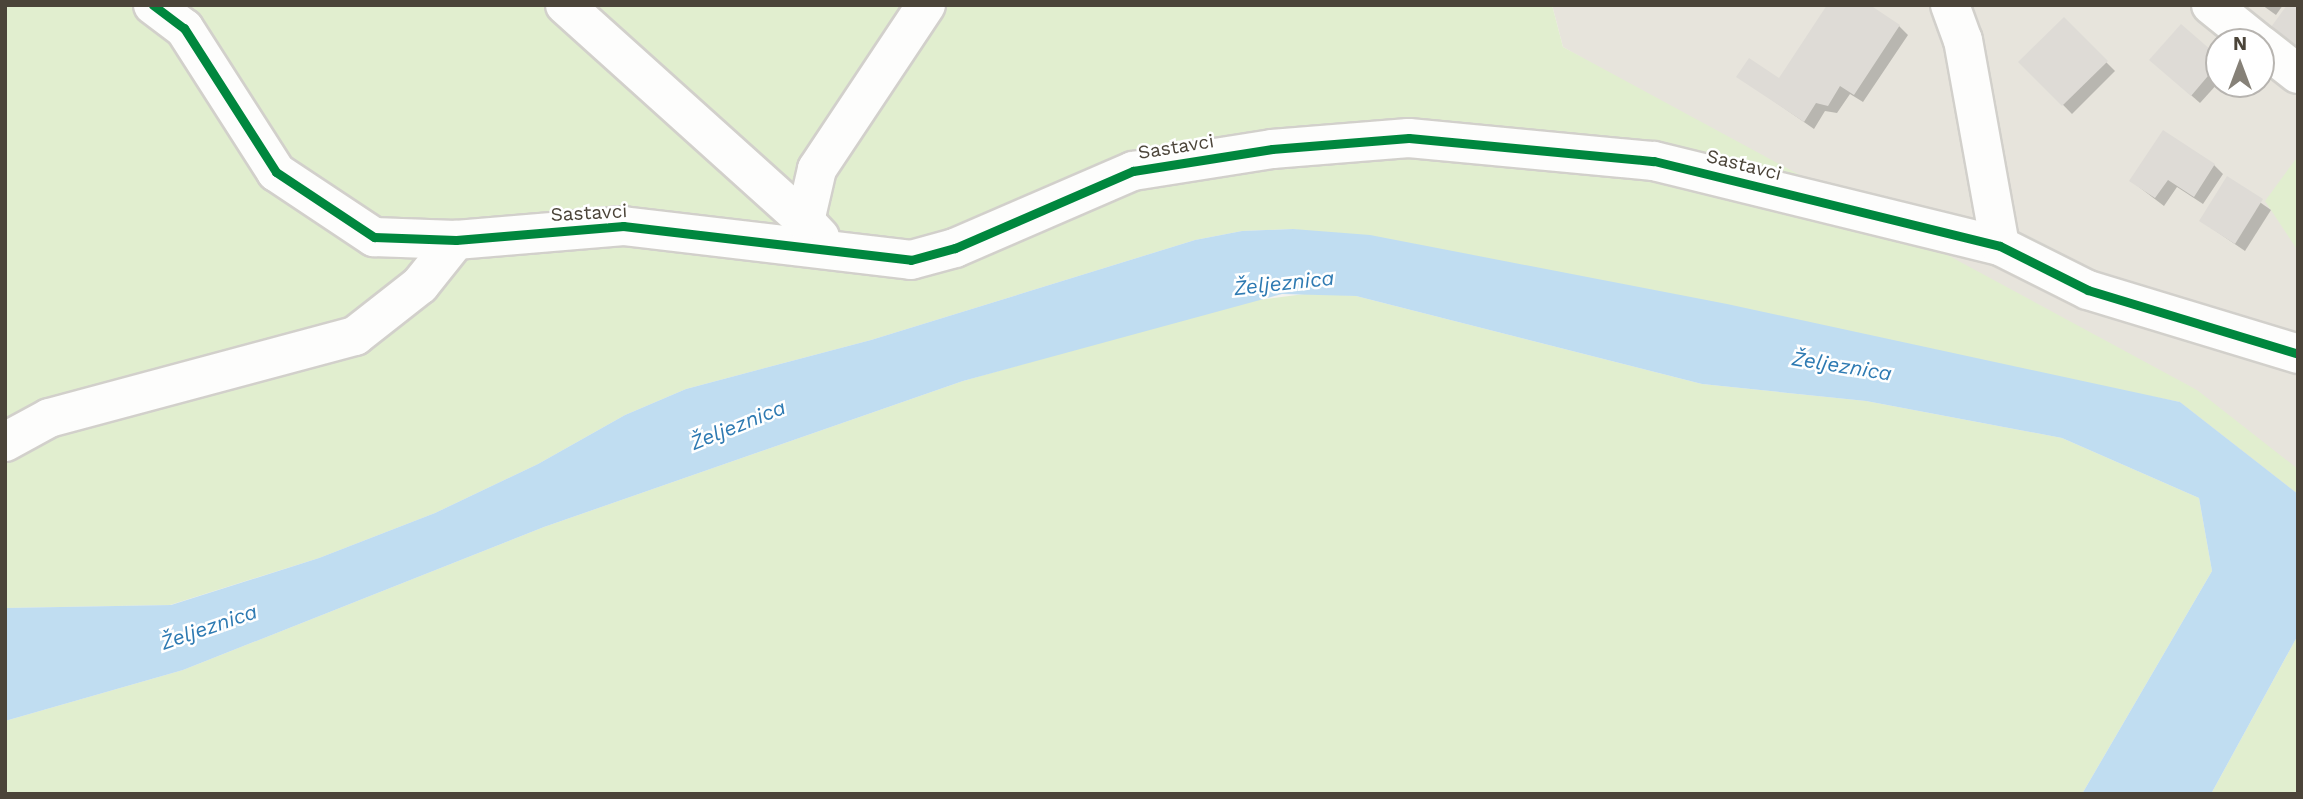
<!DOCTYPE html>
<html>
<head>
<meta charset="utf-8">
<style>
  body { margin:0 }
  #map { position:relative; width:2303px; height:799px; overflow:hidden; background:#f4f2ee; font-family:"Work Sans",sans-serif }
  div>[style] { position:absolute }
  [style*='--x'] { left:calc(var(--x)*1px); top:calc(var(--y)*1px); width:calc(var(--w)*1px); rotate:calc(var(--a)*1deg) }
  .residential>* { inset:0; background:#e7e4dc }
  .green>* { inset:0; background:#e1eecf }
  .water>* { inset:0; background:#c0ddf1 }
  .shadow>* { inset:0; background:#0003 }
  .building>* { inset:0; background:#dedbd6 }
  .roads { filter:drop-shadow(2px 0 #d2d0cb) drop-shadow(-2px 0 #d2d0cb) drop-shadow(0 2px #d2d0cb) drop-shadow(0 -2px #d2d0cb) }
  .minor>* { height:38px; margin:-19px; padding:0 19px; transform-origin:19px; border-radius:19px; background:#fdfdfc }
  .cycleway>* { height:9px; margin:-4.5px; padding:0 4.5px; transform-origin:4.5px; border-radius:4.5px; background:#00873e }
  span { translate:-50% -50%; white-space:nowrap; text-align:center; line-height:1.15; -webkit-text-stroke:5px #fff; paint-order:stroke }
  .street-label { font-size:19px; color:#4b4439 }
  .water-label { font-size:21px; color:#2e7ab2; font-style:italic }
  .frame { position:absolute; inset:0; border:7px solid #4b4439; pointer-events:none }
  .north { position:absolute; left:2205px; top:28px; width:70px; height:70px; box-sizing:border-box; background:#fff; border:2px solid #b7b4b0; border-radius:50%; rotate:0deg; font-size:19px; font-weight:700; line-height:28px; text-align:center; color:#4b4439 }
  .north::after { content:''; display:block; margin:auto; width:24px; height:32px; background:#868178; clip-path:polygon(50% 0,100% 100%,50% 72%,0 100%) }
</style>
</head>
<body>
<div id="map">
  <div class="residential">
    <i style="clip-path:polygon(evenodd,1552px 5px,2298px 5px,2298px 494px,2180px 402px,1563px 47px,1552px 5px,2219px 42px,2261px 42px,2261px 84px,2219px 84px,2219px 42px)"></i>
  </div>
  <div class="green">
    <i style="clip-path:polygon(5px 5px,1552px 5px,1563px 47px,2197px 390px,2298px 469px,2298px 494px,2180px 402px,1293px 229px,1242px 231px,1195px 240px,871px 340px,686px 389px,625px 415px,538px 464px,435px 513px,319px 558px,170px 605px,5px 608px)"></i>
    <i style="clip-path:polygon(2298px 156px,2298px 251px,2265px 201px)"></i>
    <i style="clip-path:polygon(1312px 293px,1356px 296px,1702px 384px,1866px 401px,2062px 438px,2199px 498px,2212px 571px,2082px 794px,5px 794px,5px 721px,183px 670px,544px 527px,963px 381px,1242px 302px)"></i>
    <i style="clip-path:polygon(2298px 635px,2298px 794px,2211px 794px)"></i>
  </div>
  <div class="water">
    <i style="clip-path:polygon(1293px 229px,1370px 235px,1727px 304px,2180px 402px,2298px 494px,2298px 635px,2211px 794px,2082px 794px,2212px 571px,2199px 498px,2062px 438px,1866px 401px,1702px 384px,1356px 296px,1282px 294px,963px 381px,544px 527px,183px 670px,5px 721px,5px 608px,171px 605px,319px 558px,435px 513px,538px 464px,625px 415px,686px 389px,871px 340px,1195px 240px,1242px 231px)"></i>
  </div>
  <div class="shadow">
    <i style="clip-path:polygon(2262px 5px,2283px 5px,2276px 15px)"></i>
    <i style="clip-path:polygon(2064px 20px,2115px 71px,2072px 114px,2021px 62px)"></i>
    <i style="clip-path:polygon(1899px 26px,1908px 35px,1863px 102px,1850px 94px,1837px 113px,1825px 111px,1814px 129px,1739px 77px,1779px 80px)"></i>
    <i style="clip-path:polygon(2219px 59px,2219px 82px,2200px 103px,2160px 68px)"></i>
    <i style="clip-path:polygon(2214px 165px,2223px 174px,2203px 204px,2177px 187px,2164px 206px,2131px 181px)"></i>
    <i style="clip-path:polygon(2227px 179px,2271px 210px,2245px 251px,2201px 221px)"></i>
  </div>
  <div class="building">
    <i style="clip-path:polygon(1827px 5px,1870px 5px,1900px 25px,1854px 95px,1840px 86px,1828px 106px,1816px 103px,1804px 122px,1736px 77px,1749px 58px,1779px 78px)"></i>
    <i style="clip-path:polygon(2287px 5px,2298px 5px,2298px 53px,2266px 34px)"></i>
    <i style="clip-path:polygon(2064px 17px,2108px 61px,2062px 106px,2018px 62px)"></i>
    <i style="clip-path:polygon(2181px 24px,2219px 57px,2219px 63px,2191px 96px,2149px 60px)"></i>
    <i style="clip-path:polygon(2163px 130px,2215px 164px,2194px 197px,2168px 180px,2155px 198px,2129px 181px)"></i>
    <i style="clip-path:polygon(2227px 176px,2263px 199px,2235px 244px,2199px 221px)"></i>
  </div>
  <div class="roads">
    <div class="minor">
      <i style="--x:153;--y:5;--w:39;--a:37"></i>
      <i style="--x:184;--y:28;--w:171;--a:57.4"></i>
      <i style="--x:276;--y:172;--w:118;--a:33.6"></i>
      <i style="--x:374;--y:237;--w:82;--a:2.1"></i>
      <i style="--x:456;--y:240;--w:168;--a:-4.8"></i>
      <i style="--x:623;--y:226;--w:290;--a:6.7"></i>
      <i style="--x:911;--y:260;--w:46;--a:-15.3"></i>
      <i style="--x:955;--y:248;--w:194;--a:-23.4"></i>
      <i style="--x:1133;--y:171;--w:141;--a:-9"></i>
      <i style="--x:1272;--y:149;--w:137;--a:-4.6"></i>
      <i style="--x:1409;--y:138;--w:246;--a:5.4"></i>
      <i style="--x:1654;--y:161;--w:356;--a:13.8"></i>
      <i style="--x:2000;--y:246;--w:98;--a:26.6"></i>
      <i style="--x:2088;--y:290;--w:220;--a:16.9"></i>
      <i style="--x:565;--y:5;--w:323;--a:42"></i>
      <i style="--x:1950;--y:5;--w:37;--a:70"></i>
      <i style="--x:1963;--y:40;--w:209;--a:79.8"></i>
      <i style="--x:2211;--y:5;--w:59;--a:38.8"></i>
      <i style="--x:2261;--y:45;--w:47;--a:38.1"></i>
      <i style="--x:820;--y:237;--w:22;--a:-133"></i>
      <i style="--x:805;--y:221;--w:53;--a:-77"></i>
      <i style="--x:817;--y:169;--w:197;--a:-56.4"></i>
      <i style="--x:5;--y:442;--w:50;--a:-28.6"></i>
      <i style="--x:49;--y:418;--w:317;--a:-15"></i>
      <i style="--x:355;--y:336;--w:83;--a:-38.1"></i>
      <i style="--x:420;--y:285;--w:58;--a:-51.3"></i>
    </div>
  </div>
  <div class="cycleway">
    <i style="--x:153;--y:5;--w:39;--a:37"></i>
    <i style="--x:184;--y:28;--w:171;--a:57.4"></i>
    <i style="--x:276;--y:172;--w:118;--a:33.6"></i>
    <i style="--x:374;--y:237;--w:82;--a:2.1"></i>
    <i style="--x:456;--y:240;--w:168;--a:-4.8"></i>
    <i style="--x:623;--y:226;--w:290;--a:6.7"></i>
    <i style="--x:911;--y:260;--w:46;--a:-15.3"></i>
    <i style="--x:955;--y:248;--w:194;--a:-23.4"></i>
    <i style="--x:1133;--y:171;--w:141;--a:-9"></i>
    <i style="--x:1272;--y:149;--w:137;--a:-4.6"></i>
    <i style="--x:1409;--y:138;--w:246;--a:5.4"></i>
    <i style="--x:1654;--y:161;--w:356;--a:13.8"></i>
    <i style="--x:2000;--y:246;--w:98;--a:26.6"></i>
    <i style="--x:2088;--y:290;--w:220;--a:16.9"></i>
  </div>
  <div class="street-label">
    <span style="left:1176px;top:147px;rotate:-9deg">Sastavci</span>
    <span style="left:1744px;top:165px;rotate:14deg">Sastavci</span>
    <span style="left:589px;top:213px;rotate:-3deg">Sastavci</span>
  </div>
  <div class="water-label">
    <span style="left:1284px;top:283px;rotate:-6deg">Željeznica</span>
    <span style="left:1842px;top:366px;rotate:9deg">Željeznica</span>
    <span style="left:738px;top:425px;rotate:-22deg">Željeznica</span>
    <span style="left:209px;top:627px;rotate:-19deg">Željeznica</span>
  </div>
  <div class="frame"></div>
  <div class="north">N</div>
</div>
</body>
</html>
